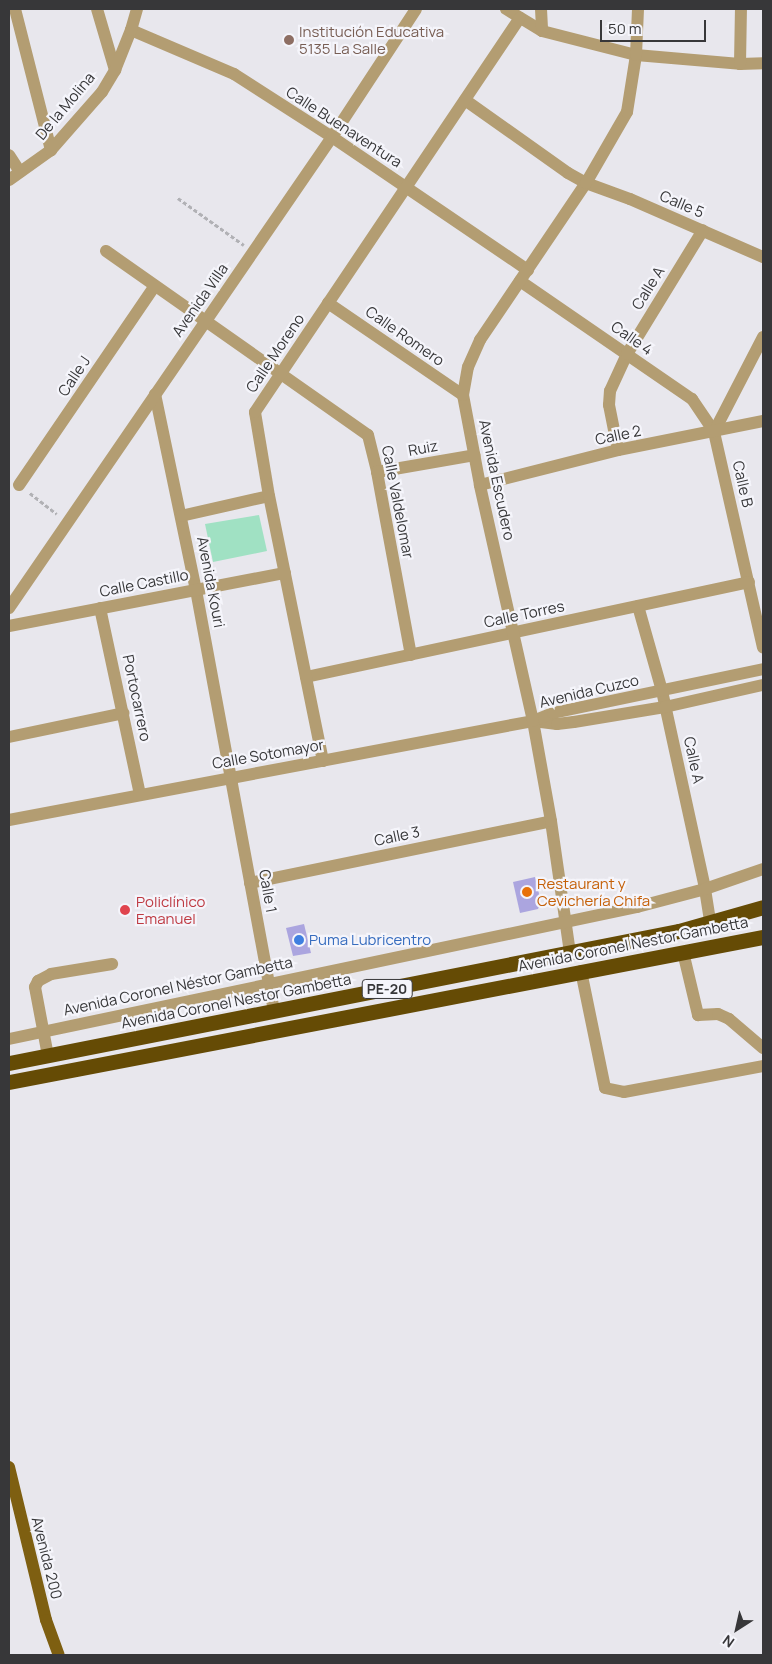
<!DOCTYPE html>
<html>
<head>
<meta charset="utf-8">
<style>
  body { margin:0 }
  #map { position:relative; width:772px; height:1664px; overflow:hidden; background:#e8e7ed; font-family:Manrope,sans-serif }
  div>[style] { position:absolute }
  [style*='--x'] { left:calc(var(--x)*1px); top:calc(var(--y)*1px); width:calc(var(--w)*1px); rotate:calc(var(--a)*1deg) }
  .green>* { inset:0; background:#a0e1c3 }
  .building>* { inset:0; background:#aba5df }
  .path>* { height:2.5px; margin-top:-1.25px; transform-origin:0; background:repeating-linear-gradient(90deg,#b1b1b5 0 4px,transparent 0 6.5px) }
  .minor>* { height:12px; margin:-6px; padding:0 6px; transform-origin:6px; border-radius:6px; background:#b39d72 }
  .major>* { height:12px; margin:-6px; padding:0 6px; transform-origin:6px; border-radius:6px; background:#7e5f11 }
  .highway>* { height:15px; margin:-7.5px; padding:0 7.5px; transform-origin:7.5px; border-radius:7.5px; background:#654b05 }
  .dots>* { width:14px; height:14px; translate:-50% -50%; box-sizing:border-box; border:2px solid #f5f5fb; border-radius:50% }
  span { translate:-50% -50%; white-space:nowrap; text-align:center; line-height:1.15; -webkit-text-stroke:4.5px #f5f5fb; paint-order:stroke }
  .shield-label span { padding:1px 4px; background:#f5f5fb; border:1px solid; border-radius:4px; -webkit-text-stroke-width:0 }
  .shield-label { font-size:14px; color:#373739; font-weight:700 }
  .education-label { font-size:15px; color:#785e54 }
  .left { translate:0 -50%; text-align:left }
  .street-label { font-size:15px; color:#373739 }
  .food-label { font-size:15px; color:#c56008 }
  .health-label { font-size:15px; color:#be3a42 }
  .shop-label { font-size:15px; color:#366cbe }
  .frame { position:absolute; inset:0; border:10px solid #373739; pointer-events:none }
  .north { position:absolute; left:712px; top:1604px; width:50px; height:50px; -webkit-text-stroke:4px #f5f5fb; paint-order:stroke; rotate:215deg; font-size:14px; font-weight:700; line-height:20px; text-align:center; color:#373739 }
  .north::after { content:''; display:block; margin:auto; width:18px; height:22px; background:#373739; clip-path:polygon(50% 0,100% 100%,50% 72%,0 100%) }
  .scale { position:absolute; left:600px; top:20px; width:106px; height:22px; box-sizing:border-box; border:2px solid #373739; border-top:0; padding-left:6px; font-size:15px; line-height:18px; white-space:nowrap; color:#373739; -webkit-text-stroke:4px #f5f5fb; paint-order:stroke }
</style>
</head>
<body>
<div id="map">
  <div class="green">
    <i style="clip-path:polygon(259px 515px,267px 551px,213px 562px,205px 524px)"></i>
  </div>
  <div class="building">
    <i style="clip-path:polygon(535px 877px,541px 902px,538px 909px,520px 913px,513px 882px)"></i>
    <i style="clip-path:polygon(304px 924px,311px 953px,293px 956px,286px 928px)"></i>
  </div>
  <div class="path">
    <i style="--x:178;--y:198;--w:81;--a:35.5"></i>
    <i style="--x:30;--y:493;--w:34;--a:38"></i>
  </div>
  <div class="minor">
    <i style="--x:15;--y:9;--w:146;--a:75.7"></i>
    <i style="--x:97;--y:9;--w:64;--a:73.6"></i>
    <i style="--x:506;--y:9;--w:42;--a:31.4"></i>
    <i style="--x:542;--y:31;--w:97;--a:14.3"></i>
    <i style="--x:636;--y:55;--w:104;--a:4.9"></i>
    <i style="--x:740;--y:64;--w:23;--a:-2"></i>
    <i style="--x:541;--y:9;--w:22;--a:87"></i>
    <i style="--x:131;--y:30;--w:112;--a:23.1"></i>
    <i style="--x:234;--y:74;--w:117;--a:32.7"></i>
    <i style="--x:332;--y:137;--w:237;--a:34.2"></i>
    <i style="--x:740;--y:64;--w:55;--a:-89"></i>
    <i style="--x:465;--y:100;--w:126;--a:35.3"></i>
    <i style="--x:568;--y:173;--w:21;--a:29"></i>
    <i style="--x:586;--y:183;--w:47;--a:20"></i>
    <i style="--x:630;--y:199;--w:145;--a:23.6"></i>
    <i style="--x:9;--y:155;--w:20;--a:57"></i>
    <i style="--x:9;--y:180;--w:52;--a:-35.5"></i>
    <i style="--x:51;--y:150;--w:77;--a:-48.7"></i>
    <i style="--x:102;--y:92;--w:26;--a:-59"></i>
    <i style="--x:115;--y:70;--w:43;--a:-68.2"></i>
    <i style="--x:131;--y:30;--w:22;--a:-74"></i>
    <i style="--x:106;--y:251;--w:320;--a:35.1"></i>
    <i style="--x:368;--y:435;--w:38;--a:76"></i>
    <i style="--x:377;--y:472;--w:186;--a:79.5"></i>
    <i style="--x:520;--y:281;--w:209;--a:34.5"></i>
    <i style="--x:692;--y:399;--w:40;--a:56"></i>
    <i style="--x:328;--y:303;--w:163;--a:34.3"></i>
    <i style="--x:763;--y:337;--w:107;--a:117.3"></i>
    <i style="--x:714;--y:432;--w:221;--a:77.2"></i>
    <i style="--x:155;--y:394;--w:200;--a:78.2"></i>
    <i style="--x:196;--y:590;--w:428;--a:79.5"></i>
    <i style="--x:618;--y:450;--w:46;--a:-101.3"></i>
    <i style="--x:609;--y:405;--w:14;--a:-86"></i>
    <i style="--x:610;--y:391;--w:41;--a:-65.3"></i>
    <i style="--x:627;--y:354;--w:145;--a:-58.5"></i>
    <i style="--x:377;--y:472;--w:99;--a:-9.8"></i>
    <i style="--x:19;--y:485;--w:241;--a:-55.7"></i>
    <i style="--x:480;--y:485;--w:142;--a:-14.2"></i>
    <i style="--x:618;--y:450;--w:148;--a:-11.3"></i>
    <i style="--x:181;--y:516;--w:90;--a:-12.8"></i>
    <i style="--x:638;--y:606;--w:88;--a:74.2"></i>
    <i style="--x:662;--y:691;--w:203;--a:77.7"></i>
    <i style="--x:705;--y:889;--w:33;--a:81"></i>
    <i style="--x:9;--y:608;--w:571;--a:-55.56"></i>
    <i style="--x:332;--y:137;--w:153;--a:-56.7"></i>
    <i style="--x:100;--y:608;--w:191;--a:77.9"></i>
    <i style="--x:9;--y:626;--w:281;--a:-10.9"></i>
    <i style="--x:306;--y:677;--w:453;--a:-12.1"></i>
    <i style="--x:533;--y:721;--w:24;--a:7"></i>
    <i style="--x:557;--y:724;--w:17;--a:-7"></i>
    <i style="--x:574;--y:722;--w:92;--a:-9.4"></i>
    <i style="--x:665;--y:707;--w:100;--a:-12.7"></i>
    <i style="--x:9;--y:737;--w:117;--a:-11.8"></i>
    <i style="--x:323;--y:761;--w:270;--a:-101.5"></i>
    <i style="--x:269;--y:496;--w:85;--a:-99.5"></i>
    <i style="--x:255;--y:412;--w:475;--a:-56.1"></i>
    <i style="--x:9;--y:820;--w:533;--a:-10.7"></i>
    <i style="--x:533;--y:721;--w:22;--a:-22"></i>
    <i style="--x:553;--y:713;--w:215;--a:-11.8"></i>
    <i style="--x:250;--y:883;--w:307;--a:-11.6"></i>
    <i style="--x:683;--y:952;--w:65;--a:76.6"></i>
    <i style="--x:698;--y:1015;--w:20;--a:-3"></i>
    <i style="--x:718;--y:1014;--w:12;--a:24"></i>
    <i style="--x:729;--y:1019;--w:45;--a:40.5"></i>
    <i style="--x:570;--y:953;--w:133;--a:-98.2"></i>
    <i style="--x:551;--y:821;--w:102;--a:-100.2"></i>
    <i style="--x:533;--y:721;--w:242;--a:-102.7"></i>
    <i style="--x:480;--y:485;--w:92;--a:-100.7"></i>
    <i style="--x:463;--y:395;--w:28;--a:-80"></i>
    <i style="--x:468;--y:367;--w:30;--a:-66"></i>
    <i style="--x:480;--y:340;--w:189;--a:-56"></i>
    <i style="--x:586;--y:183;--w:82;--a:-60"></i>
    <i style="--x:627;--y:112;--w:58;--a:-81"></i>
    <i style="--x:636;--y:55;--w:46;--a:-87.5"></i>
    <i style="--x:581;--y:971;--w:119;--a:78.4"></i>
    <i style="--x:605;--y:1088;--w:19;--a:12"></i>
    <i style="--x:624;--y:1092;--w:141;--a:-10.6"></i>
    <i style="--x:9;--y:1039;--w:642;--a:-11.87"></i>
    <i style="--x:637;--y:907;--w:70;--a:-14.8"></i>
    <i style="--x:705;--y:889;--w:61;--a:-19"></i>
    <i style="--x:48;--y:1056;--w:70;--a:-100.7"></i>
    <i style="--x:35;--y:987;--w:7;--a:-63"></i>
    <i style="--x:38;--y:981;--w:15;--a:-28"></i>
    <i style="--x:51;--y:974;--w:62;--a:-9.3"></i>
  </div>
  <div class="major">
    <i style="--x:9;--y:1467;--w:157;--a:76.4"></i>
    <i style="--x:46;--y:1620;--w:37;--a:70"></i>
  </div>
  <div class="highway">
    <i style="--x:9;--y:1063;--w:683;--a:-11.15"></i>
    <i style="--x:679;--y:931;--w:87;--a:-15.9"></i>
    <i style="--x:9;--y:1082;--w:768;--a:-10.89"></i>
  </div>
  <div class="dots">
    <i style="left:289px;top:40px;background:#8d6e63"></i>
    <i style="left:527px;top:892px;background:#e8710a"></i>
    <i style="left:125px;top:910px;background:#e0444e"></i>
    <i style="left:299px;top:940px;background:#3f7fe0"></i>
  </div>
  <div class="shield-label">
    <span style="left:387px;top:989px">PE-20</span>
  </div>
  <div class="education-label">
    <span class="left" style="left:299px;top:40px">Institución Educativa<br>5135 La Salle</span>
  </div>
  <div class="street-label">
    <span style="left:65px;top:106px;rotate:-50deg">De la Molina</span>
    <span style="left:344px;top:127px;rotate:33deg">Calle Buenaventura</span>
    <span style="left:682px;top:204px;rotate:23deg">Calle 5</span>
    <span style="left:648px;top:288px;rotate:-58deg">Calle A</span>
    <span style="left:200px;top:300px;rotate:-55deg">Avenida Villa</span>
    <span style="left:405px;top:336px;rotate:35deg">Calle Romero</span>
    <span style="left:632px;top:338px;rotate:35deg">Calle 4</span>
    <span style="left:275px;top:353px;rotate:-56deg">Calle Moreno</span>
    <span style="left:74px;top:376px;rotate:-56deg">Calle J</span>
    <span style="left:618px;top:435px;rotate:-12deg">Calle 2</span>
    <span style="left:423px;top:448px;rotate:-10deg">Ruiz</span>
    <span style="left:497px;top:480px;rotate:78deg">Avenida Escudero</span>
    <span style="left:743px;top:484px;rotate:77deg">Calle B</span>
    <span style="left:398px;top:502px;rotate:79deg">Calle Valdelomar</span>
    <span style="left:211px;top:582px;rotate:79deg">Avenida Kouri</span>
    <span style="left:144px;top:583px;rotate:-11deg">Calle Castillo</span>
    <span style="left:524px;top:614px;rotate:-12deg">Calle Torres</span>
    <span style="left:589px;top:691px;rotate:-13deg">Avenida Cuzco</span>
    <span style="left:137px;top:698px;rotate:78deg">Portocarrero</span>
    <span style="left:268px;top:754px;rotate:-10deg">Calle Sotomayor</span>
    <span style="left:694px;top:760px;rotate:78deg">Calle A</span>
    <span style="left:397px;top:836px;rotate:-12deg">Calle 3</span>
    <span style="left:268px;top:891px;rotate:80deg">Calle 1</span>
    <span style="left:633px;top:944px;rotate:-11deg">Avenida Coronel Nestor Gambetta</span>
    <span style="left:178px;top:986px;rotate:-12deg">Avenida Coronel Néstor Gambetta</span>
    <span style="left:236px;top:1001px;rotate:-11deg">Avenida Coronel Nestor Gambetta</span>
    <span style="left:47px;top:1558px;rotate:76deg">Avenida 200</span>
  </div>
  <div class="food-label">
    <span class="left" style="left:537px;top:892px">Restaurant y<br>Cevichería Chifa</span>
  </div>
  <div class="health-label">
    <span class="left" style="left:136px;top:910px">Policlínico<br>Emanuel</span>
  </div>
  <div class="shop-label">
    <span class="left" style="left:309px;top:940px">Puma Lubricentro</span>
  </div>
  <div class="frame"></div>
  <div class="north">N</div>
  <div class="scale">50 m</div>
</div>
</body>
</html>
